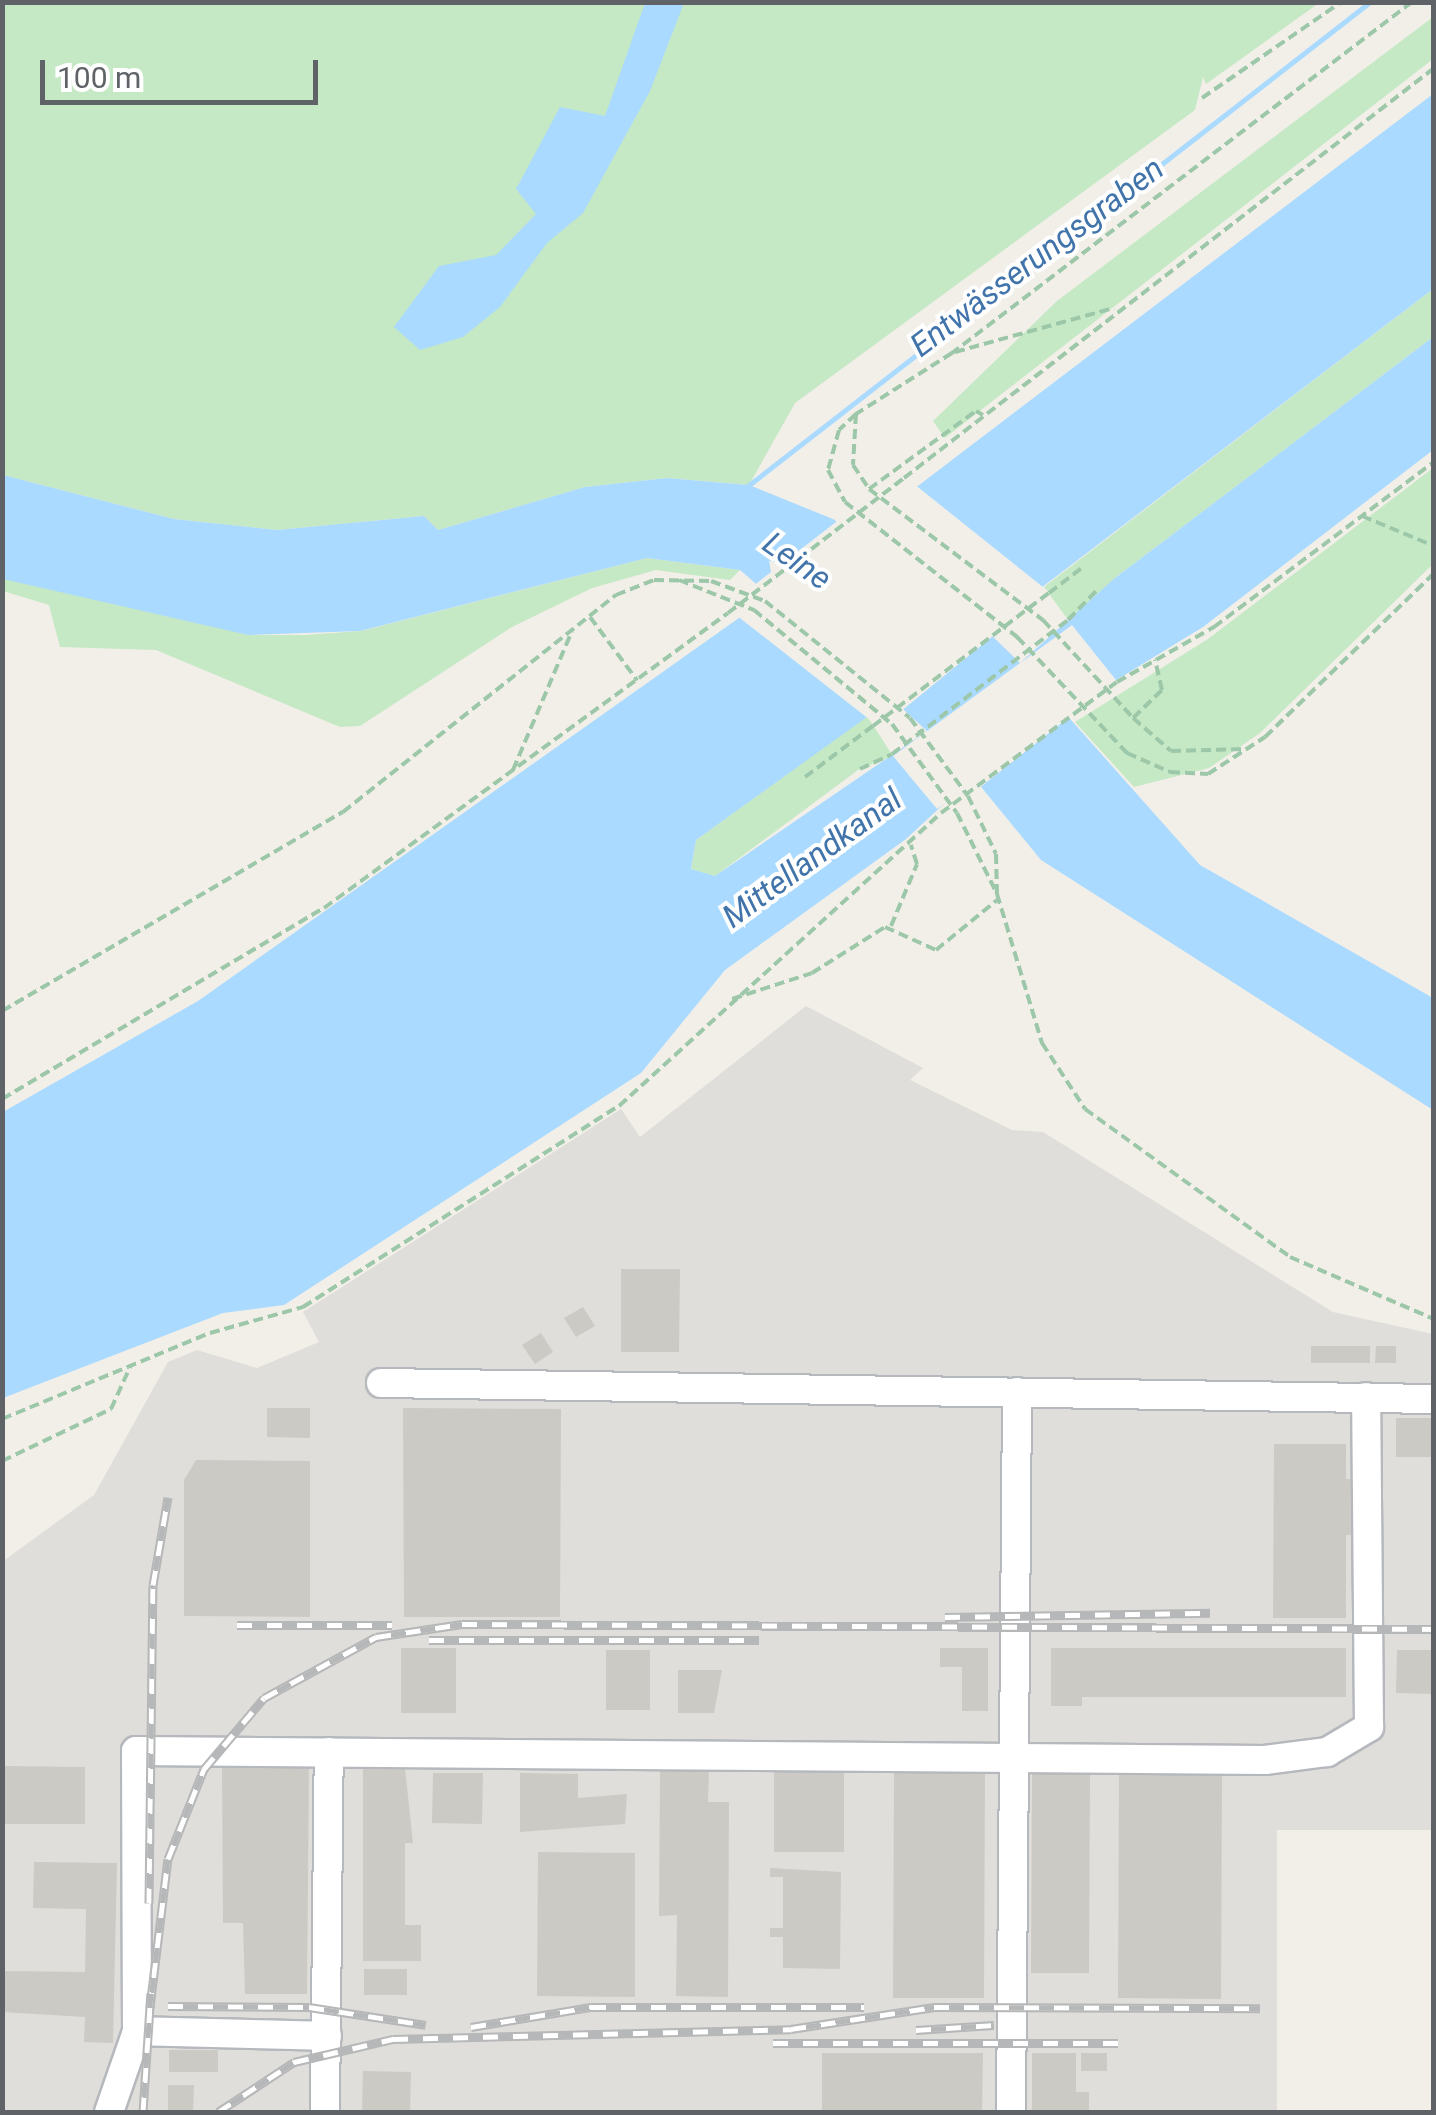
<!DOCTYPE html>
<html>
<head>
<meta charset="utf-8">
<style>
  body { margin:0 }
  #map { position:relative; width:1436px; height:2115px; overflow:hidden; background:#f1efe8; font-family:Roboto,sans-serif }
  div>[style] { position:absolute }
  [style*='--x'] { left:calc(var(--x)*1px); top:calc(var(--y)*1px); width:calc(var(--w)*1px); rotate:calc(var(--a)*1deg) }
  .industrial>* { inset:0; background:#e0deda }
  .green>* { inset:0; background:#c5e8c5 }
  .water>* { inset:0; background:#aadaff }
  .pier>* { inset:0; background:#f1efe8 }
  .stream>* { height:5px; margin:-2.5px; padding:0 2.5px; transform-origin:2.5px; border-radius:2.5px; background:#aadaff }
  .building>* { inset:0; background:#cccac5 }
  .path>* { height:4px; margin-top:-2px; transform-origin:0; background:repeating-linear-gradient(90deg,#9cc7a9 0 10px,transparent 0 15px) }
  .roads { filter:drop-shadow(2px 0 #b5b8bc) drop-shadow(-2px 0 #b5b8bc) drop-shadow(0 2px #b5b8bc) drop-shadow(0 -2px #b5b8bc) }
  .minor>* { height:28px; margin:-14px; padding:0 14px; transform-origin:14px; border-radius:14px; background:#fff }
  .rail>* { height:9px; margin-top:-4.5px; transform-origin:0; background:repeating-linear-gradient(90deg,#fff 0 15px,#b6b7b8 0 30px); box-sizing:border-box; border-block:2px solid #b6b7b8 }
  .path-bridge>* { height:4px; margin-top:-2px; transform-origin:0; background:repeating-linear-gradient(90deg,#9cc7a9 0 10px,transparent 0 15px) }
  span { translate:-50% -50%; white-space:nowrap; text-align:center; line-height:1.15; -webkit-text-stroke:8px #fff; paint-order:stroke }
  .water-label { font-size:32px; color:#4174aa; font-style:italic }
  .frame { position:absolute; inset:0; border:5px solid #5f6368; pointer-events:none }
  .scale { position:absolute; left:40px; top:60px; width:278px; height:45px; box-sizing:border-box; border:5px solid #5f6368; border-top:0; padding-left:12px; font-size:30px; line-height:35px; white-space:nowrap; color:#5f6368; -webkit-text-stroke:8px #fff; paint-order:stroke }
</style>
</head>
<body>
<div id="map">
  <div class="industrial">
    <i style="clip-path:polygon(806px 1006px,923px 1068px,910px 1080px,1012px 1130px,1043px 1132px,1333px 1312px,1433px 1334px,1433px 1830px,1277px 1830px,1277px 2112px,3px 2112px,2px 1562px,94px 1495px,168px 1362px,197px 1350px,257px 1368px,319px 1342px,303px 1312px,621px 1109px,640px 1137px)"></i>
  </div>
  <div class="green">
    <i style="clip-path:polygon(3px 3px,1319px 3px,1206px 84px,1203px 77px,1195px 110px,795px 403px,749px 485px,667px 478px,585px 487px,438px 530px,424px 516px,277px 530px,174px 519px,3px 475px)"></i>
    <i style="clip-path:polygon(1433px 17px,1433px 59px,945px 438px,933px 421px,1057px 301px)"></i>
    <i style="clip-path:polygon(1433px 289px,1433px 337px,1115px 578px,1072px 625px,1044px 587px)"></i>
    <i style="clip-path:polygon(1433px 468px,1433px 564px,1260px 733px,1209px 768px,1134px 787px,1075px 722px,1208px 639px)"></i>
    <i style="clip-path:polygon(647px 558px,740px 570px,730px 580px,656px 570px,592px 588px,512px 627px,360px 726px,340px 727px,156px 650px,60px 647px,49px 605px,3px 591px,2px 579px,47px 584px,248px 635px,305px 635px,361px 631px)"></i>
    <i style="clip-path:polygon(867px 716px,893px 756px,858px 770px,715px 876px,691px 869px,696px 840px)"></i>
  </div>
  <div class="water">
    <i style="clip-path:polygon(645px 3px,684px 3px,650px 91px,583px 213px,547px 243px,500px 307px,463px 337px,420px 350px,394px 327px,439px 266px,496px 255px,536px 214px,516px 189px,560px 107px,605px 116px)"></i>
    <i style="clip-path:polygon(evenodd,1433px 94px,1433px 289px,986px 630px,1020px 663px,1115px 578px,1433px 337px,1433px 450px,1203px 627px,1064px 712px,1200px 865px,1433px 998px,1433px 1110px,1041px 860px,973px 777px,906px 839px,725px 970px,641px 1073px,284px 1305px,223px 1313px,3px 1398px,3px 1112px,198px 1001px,770px 596px,740px 570px,647px 558px,360px 631px,248px 635px,3px 579px,3px 475px,174px 519px,277px 530px,424px 516px,438px 530px,585px 487px,667px 478px,749px 485px,860px 530px,1433px 94px,892px 699px,927px 731px,715px 876px,691px 869px,696px 840px,892px 699px)"></i>
  </div>
  <div class="pier">
    <i style="clip-path:polygon(914px 484px,1048px 591px,900px 712px,891px 705px,870px 720px,736px 615px,762px 596px,752px 587px,771px 572px,769px 561px,783px 563px,836px 522px,833px 512px,860px 523px)"></i>
    <i style="clip-path:polygon(1072px 625px,1116px 680px,978px 789px,973px 783px,937px 809px,893px 756px)"></i>
  </div>
  <div class="stream">
    <i style="--x:745;--y:488;--w:792;--a:-37.87"></i>
  </div>
  <div class="building">
    <i style="clip-path:polygon(621px 1269px,680px 1269px,679px 1352px,621px 1352px)"></i>
    <i style="clip-path:polygon(583px 1307px,595px 1326px,576px 1337px,564px 1318px)"></i>
    <i style="clip-path:polygon(541px 1333px,553px 1352px,535px 1364px,522px 1345px)"></i>
    <i style="clip-path:polygon(1311px 1346px,1370px 1346px,1370px 1363px,1311px 1363px)"></i>
    <i style="clip-path:polygon(1376px 1346px,1396px 1346px,1396px 1363px,1375px 1363px)"></i>
    <i style="clip-path:polygon(267px 1408px,310px 1408px,310px 1438px,267px 1437px)"></i>
    <i style="clip-path:polygon(403px 1408px,561px 1409px,560px 1617px,404px 1617px)"></i>
    <i style="clip-path:polygon(1396px 1418px,1434px 1418px,1434px 1457px,1396px 1457px)"></i>
    <i style="clip-path:polygon(1274px 1444px,1346px 1444px,1346px 1479px,1359px 1479px,1359px 1535px,1346px 1535px,1346px 1618px,1273px 1618px)"></i>
    <i style="clip-path:polygon(196px 1460px,310px 1461px,310px 1617px,184px 1616px,184px 1480px)"></i>
    <i style="clip-path:polygon(401px 1648px,456px 1648px,456px 1713px,401px 1713px)"></i>
    <i style="clip-path:polygon(940px 1648px,988px 1648px,988px 1711px,962px 1711px,962px 1667px,940px 1667px)"></i>
    <i style="clip-path:polygon(1051px 1648px,1346px 1648px,1346px 1697px,1082px 1697px,1082px 1706px,1051px 1706px)"></i>
    <i style="clip-path:polygon(606px 1650px,650px 1650px,650px 1710px,606px 1710px)"></i>
    <i style="clip-path:polygon(1397px 1650px,1434px 1650px,1434px 1694px,1396px 1693px)"></i>
    <i style="clip-path:polygon(678px 1670px,722px 1670px,714px 1713px,678px 1713px)"></i>
    <i style="clip-path:polygon(2px 1766px,85px 1767px,85px 1824px,2px 1824px)"></i>
    <i style="clip-path:polygon(222px 1767px,309px 1767px,307px 1994px,245px 1994px,243px 1923px,223px 1923px)"></i>
    <i style="clip-path:polygon(363px 1768px,405px 1768px,413px 1843px,405px 1843px,405px 1925px,421px 1925px,421px 1961px,363px 1961px)"></i>
    <i style="clip-path:polygon(660px 1769px,709px 1770px,708px 1802px,729px 1802px,728px 1997px,676px 1996px,677px 1915px,659px 1916px)"></i>
    <i style="clip-path:polygon(774px 1771px,844px 1771px,844px 1852px,774px 1852px)"></i>
    <i style="clip-path:polygon(894px 1771px,985px 1771px,984px 1998px,893px 1998px)"></i>
    <i style="clip-path:polygon(1032px 1771px,1090px 1771px,1089px 1973px,1031px 1973px)"></i>
    <i style="clip-path:polygon(433px 1773px,483px 1773px,482px 1824px,432px 1823px)"></i>
    <i style="clip-path:polygon(520px 1773px,578px 1774px,578px 1798px,627px 1794px,625px 1824px,520px 1832px)"></i>
    <i style="clip-path:polygon(1119px 1773px,1222px 1774px,1221px 1999px,1118px 1998px)"></i>
    <i style="clip-path:polygon(538px 1852px,635px 1853px,635px 1997px,537px 1996px)"></i>
    <i style="clip-path:polygon(34px 1862px,117px 1863px,113px 2043px,84px 2042px,85px 2017px,2px 2012px,2px 1971px,85px 1972px,86px 1909px,33px 1908px)"></i>
    <i style="clip-path:polygon(770px 1868px,841px 1872px,840px 1969px,783px 1968px,783px 1937px,770px 1937px,770px 1928px,783px 1928px,783px 1877px,770px 1877px)"></i>
    <i style="clip-path:polygon(364px 1969px,407px 1969px,407px 1995px,364px 1995px)"></i>
    <i style="clip-path:polygon(169px 2050px,218px 2050px,218px 2072px,169px 2072px)"></i>
    <i style="clip-path:polygon(822px 2053px,983px 2053px,982px 2112px,822px 2112px)"></i>
    <i style="clip-path:polygon(1032px 2053px,1076px 2053px,1076px 2092px,1089px 2092px,1089px 2112px,1032px 2112px)"></i>
    <i style="clip-path:polygon(1081px 2053px,1107px 2053px,1107px 2071px,1081px 2071px)"></i>
    <i style="clip-path:polygon(363px 2071px,411px 2072px,410px 2112px,362px 2112px)"></i>
    <i style="clip-path:polygon(168px 2085px,194px 2085px,193px 2112px,168px 2112px)"></i>
  </div>
  <div class="path">
    <i style="--x:1412;--y:2;--w:579;--a:142.65"></i>
    <i style="--x:952;--y:353;--w:114;--a:147.6"></i>
    <i style="--x:856;--y:414;--w:23;--a:137"></i>
    <i style="--x:839;--y:430;--w:41;--a:105.4"></i>
    <i style="--x:828;--y:470;--w:36;--a:62"></i>
    <i style="--x:845;--y:502;--w:219;--a:38.1"></i>
    <i style="--x:1017;--y:637;--w:160;--a:46.5"></i>
    <i style="--x:1127;--y:753;--w:47;--a:23.8"></i>
    <i style="--x:1170;--y:772;--w:38;--a:3"></i>
    <i style="--x:1208;--y:774;--w:68;--a:-33"></i>
    <i style="--x:1265;--y:737;--w:235;--a:-44.1"></i>
    <i style="--x:1202;--y:98;--w:169;--a:-34.6"></i>
    <i style="--x:955;--y:352;--w:165;--a:-15.5"></i>
    <i style="--x:856;--y:414;--w:51;--a:93.4"></i>
    <i style="--x:853;--y:465;--w:29;--a:56"></i>
    <i style="--x:869;--y:489;--w:218;--a:37"></i>
    <i style="--x:1043;--y:620;--w:133;--a:47.4"></i>
    <i style="--x:1133;--y:718;--w:50;--a:41"></i>
    <i style="--x:1171;--y:751;--w:74;--a:-1.5"></i>
    <i style="--x:904;--y:478;--w:670;--a:-37.72"></i>
    <i style="--x:869;--y:489;--w:132;--a:-36.1"></i>
    <i style="--x:976;--y:411;--w:8;--a:30"></i>
    <i style="--x:1362;--y:516;--w:78;--a:22.6"></i>
    <i style="--x:679;--y:580;--w:81;--a:21.8"></i>
    <i style="--x:754;--y:610;--w:179;--a:39.6"></i>
    <i style="--x:892;--y:724;--w:110;--a:53.9"></i>
    <i style="--x:957;--y:813;--w:90;--a:63.7"></i>
    <i style="--x:1049;--y:593;--w:43;--a:-37.4"></i>
    <i style="--x:590;--y:617;--w:79;--a:53.3"></i>
    <i style="--x:1068;--y:620;--w:43;--a:-45.9"></i>
    <i style="--x:1117;--y:682;--w:112;--a:-29.6"></i>
    <i style="--x:1214;--y:627;--w:275;--a:-36.9"></i>
    <i style="--x:1133;--y:718;--w:40;--a:-44"></i>
    <i style="--x:1162;--y:690;--w:31;--a:-103"></i>
    <i style="--x:860;--y:769;--w:35;--a:-25"></i>
    <i style="--x:513;--y:770;--w:151;--a:-67"></i>
    <i style="--x:805;--y:777;--w:85;--a:-36.9"></i>
    <i style="--x:891;--y:926;--w:67;--a:-67.2"></i>
    <i style="--x:917;--y:864;--w:20;--a:-108"></i>
    <i style="--x:732;--y:999;--w:84;--a:-18"></i>
    <i style="--x:812;--y:973;--w:86;--a:-32.2"></i>
    <i style="--x:885;--y:927;--w:56;--a:24.3"></i>
    <i style="--x:936;--y:950;--w:79;--a:-39.3"></i>
    <i style="--x:2;--y:1011;--w:395;--a:-30.3"></i>
    <i style="--x:343;--y:812;--w:349;--a:-38.5"></i>
    <i style="--x:616;--y:595;--w:41;--a:-21.5"></i>
    <i style="--x:654;--y:580;--w:57;--a:1"></i>
    <i style="--x:711;--y:581;--w:58;--a:20.3"></i>
    <i style="--x:765;--y:601;--w:186;--a:38.9"></i>
    <i style="--x:910;--y:718;--w:97;--a:53.4"></i>
    <i style="--x:968;--y:796;--w:64;--a:64.2"></i>
    <i style="--x:996;--y:854;--w:40;--a:88.6"></i>
    <i style="--x:997;--y:894;--w:156;--a:73.2"></i>
    <i style="--x:1042;--y:1043;--w:79;--a:56.9"></i>
    <i style="--x:1085;--y:1109;--w:253;--a:35.8"></i>
    <i style="--x:1290;--y:1257;--w:157;--a:23.3"></i>
    <i style="--x:2;--y:1099;--w:374;--a:-30.7"></i>
    <i style="--x:324;--y:908;--w:500;--a:-36.14"></i>
    <i style="--x:2;--y:1419;--w:225;--a:-22.5"></i>
    <i style="--x:210;--y:1333;--w:97;--a:-15.6"></i>
    <i style="--x:303;--y:1307;--w:375;--a:-32.5"></i>
    <i style="--x:619;--y:1106;--w:435;--a:-42.3"></i>
    <i style="--x:2;--y:1461;--w:121;--a:-25.5"></i>
    <i style="--x:111;--y:1409;--w:48;--a:-65.6"></i>
  </div>
  <div class="roads">
    <div class="minor">
      <i style="--x:381;--y:1383;--w:1053;--a:0.87"></i>
      <i style="--x:137;--y:2031;--w:190;--a:1.5"></i>
      <i style="--x:109;--y:2112;--w:86;--a:-70.9"></i>
      <i style="--x:137;--y:2031;--w:280;--a:-90.2"></i>
      <i style="--x:136;--y:1751;--w:1129;--a:0.46"></i>
      <i style="--x:1265;--y:1760;--w:63;--a:-7.4"></i>
      <i style="--x:1327;--y:1752;--w:49;--a:-30.8"></i>
      <i style="--x:1369;--y:1727;--w:330;--a:-90.5"></i>
      <i style="--x:325;--y:2112;--w:360;--a:-89.4"></i>
      <i style="--x:1011;--y:2112;--w:720;--a:-89.52"></i>
    </div>
  </div>
  <div class="rail">
    <i style="--x:945;--y:1617;--w:265;--a:-0.9"></i>
    <i style="--x:237;--y:1625;--w:155;--a:0"></i>
    <i style="--x:429;--y:1640;--w:330;--a:0"></i>
    <i style="--x:149;--y:1903;--w:318;--a:-89.3"></i>
    <i style="--x:153;--y:1585;--w:89;--a:-80.3"></i>
    <i style="--x:168;--y:2006;--w:141;--a:0.4"></i>
    <i style="--x:309;--y:2007;--w:118;--a:8.7"></i>
    <i style="--x:150;--y:2007;--w:149;--a:-83.1"></i>
    <i style="--x:168;--y:1859;--w:97;--a:-68.2"></i>
    <i style="--x:204;--y:1769;--w:93;--a:-49.8"></i>
    <i style="--x:264;--y:1698;--w:128;--a:-28.6"></i>
    <i style="--x:376;--y:1637;--w:87;--a:-8.6"></i>
    <i style="--x:462;--y:1624;--w:972;--a:0.29"></i>
    <i style="--x:471;--y:2027;--w:122;--a:-9.5"></i>
    <i style="--x:591;--y:2007;--w:273;--a:0"></i>
    <i style="--x:916;--y:2030;--w:78;--a:-3.7"></i>
    <i style="--x:773;--y:2043;--w:345;--a:0"></i>
    <i style="--x:143;--y:2112;--w:119;--a:-86.2"></i>
    <i style="--x:218;--y:2112;--w:91;--a:-33.3"></i>
    <i style="--x:294;--y:2062;--w:102;--a:-13.1"></i>
    <i style="--x:393;--y:2039;--w:398;--a:-1.4"></i>
    <i style="--x:791;--y:2029;--w:145;--a:-8.7"></i>
    <i style="--x:934;--y:2007;--w:326;--a:0.2"></i>
  </div>
  <div class="path-bridge">
    <i style="--x:728;--y:613;--w:222;--a:-37.5"></i>
    <i style="--x:873;--y:726;--w:221;--a:-37.1"></i>
    <i style="--x:892;--y:754;--w:221;--a:-37.3"></i>
    <i style="--x:941;--y:813;--w:219;--a:-36.7"></i>
  </div>
  <div class="water-label">
    <span style="left:1037px;top:257px;rotate:-37deg">Entwässerungsgraben</span>
    <span style="left:797px;top:561px;rotate:35deg">Leine</span>
    <span style="left:812px;top:858px;rotate:-36deg">Mittellandkanal</span>
  </div>
  <div class="frame"></div>
  <div class="scale">100 m</div>
</div>
</body>
</html>
